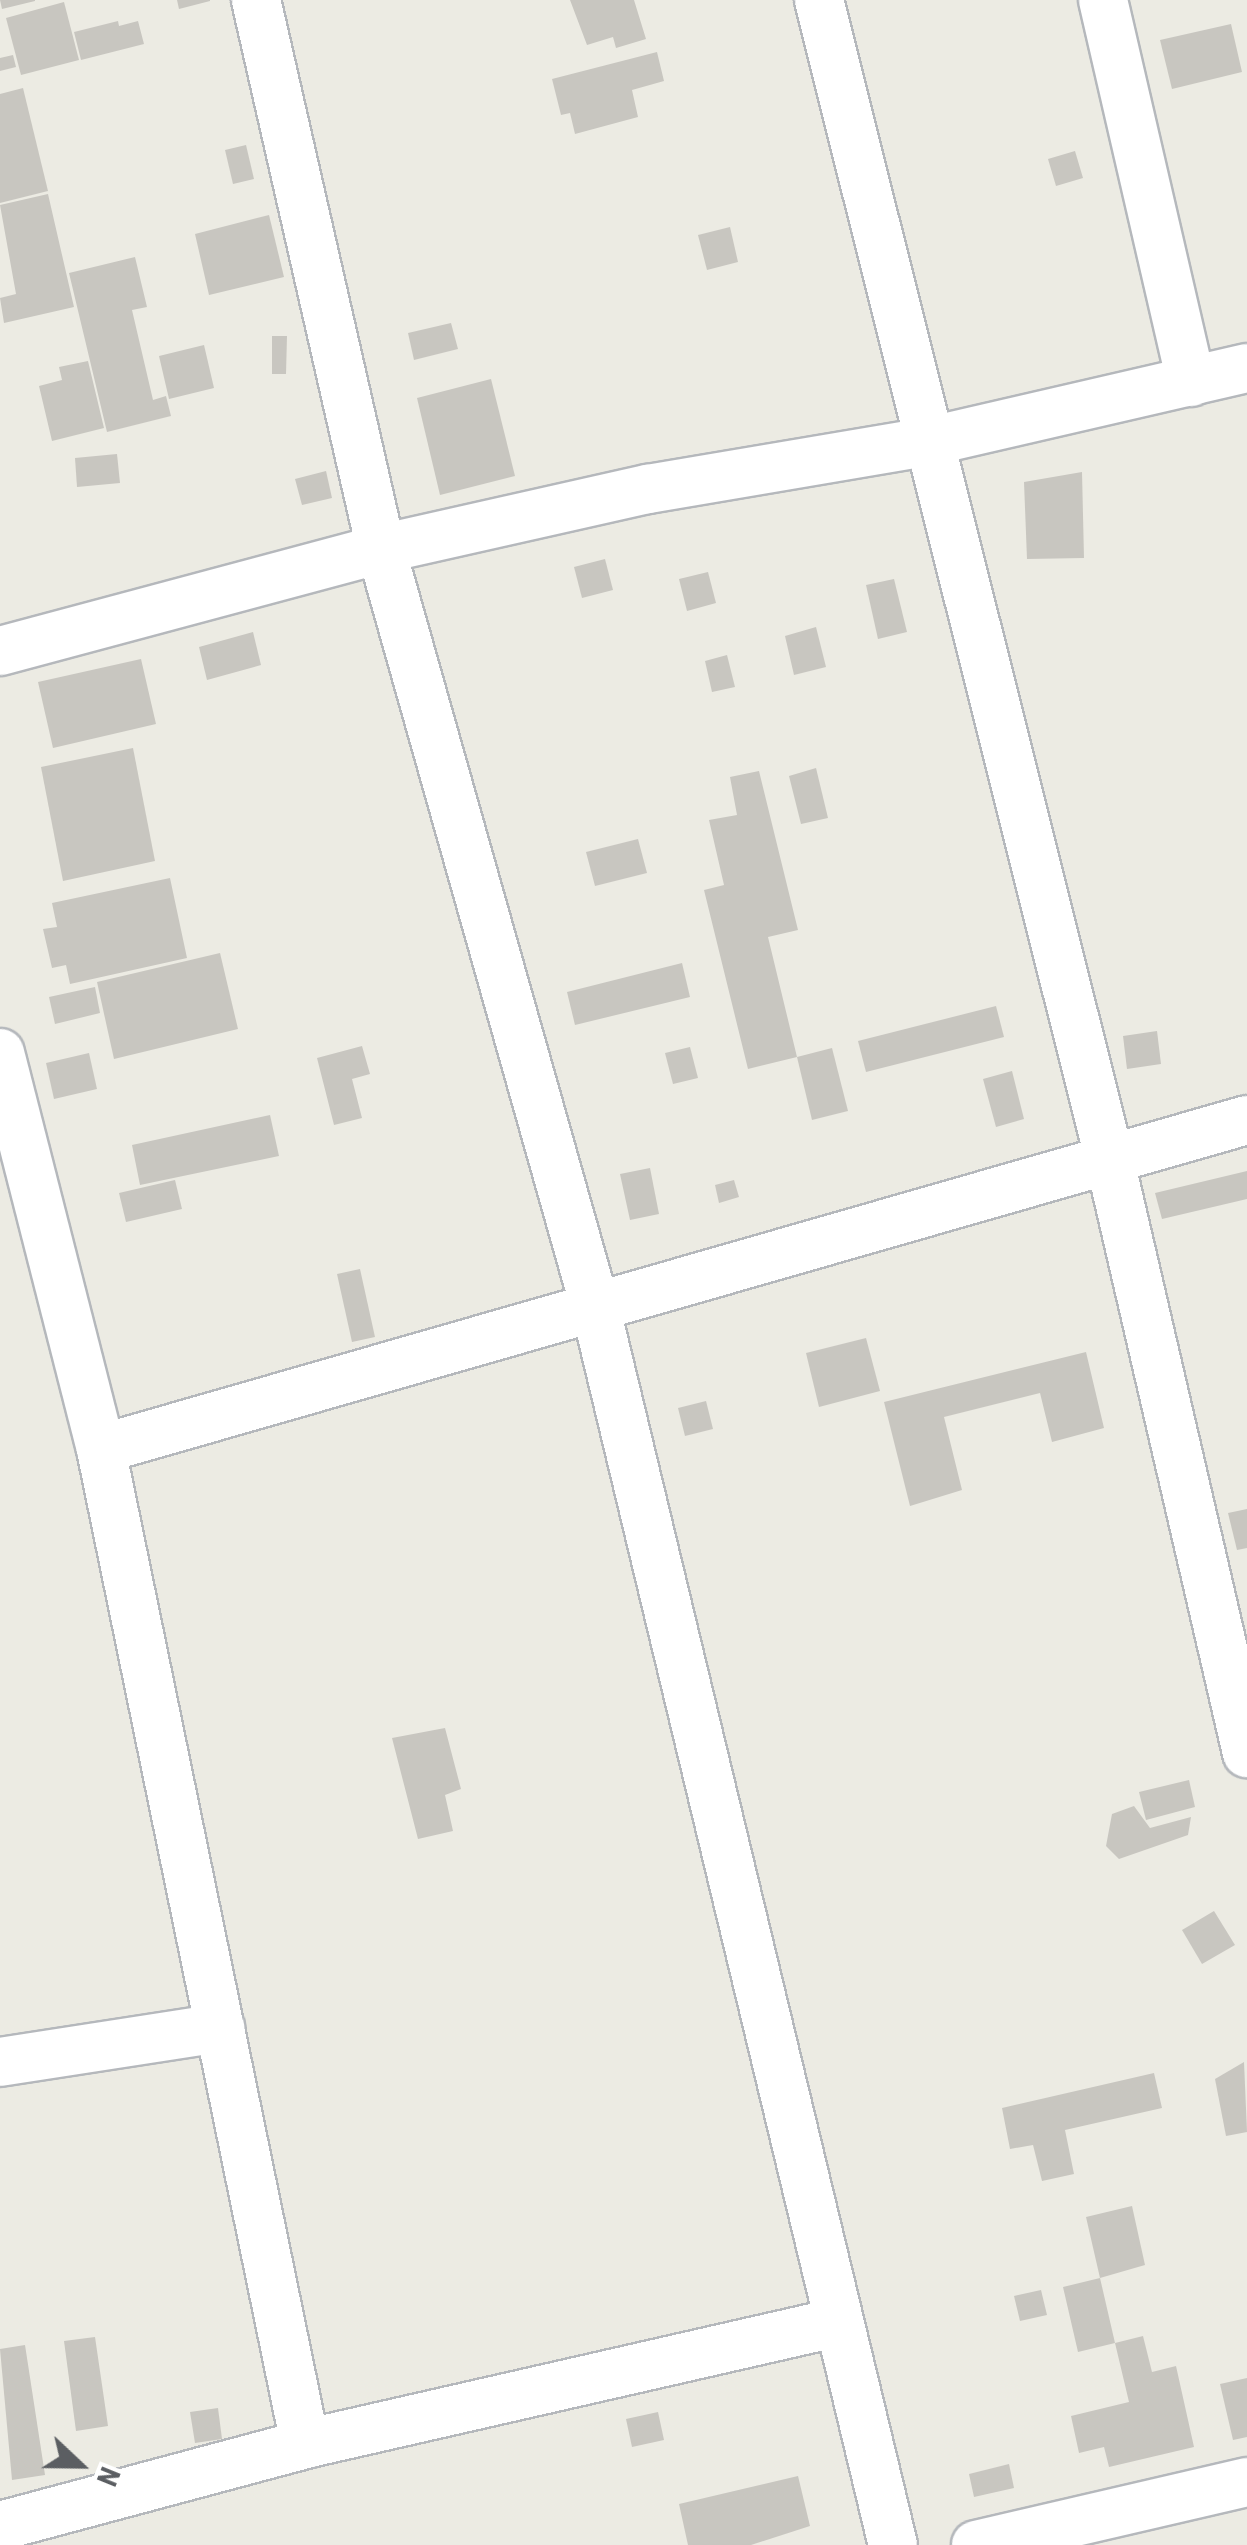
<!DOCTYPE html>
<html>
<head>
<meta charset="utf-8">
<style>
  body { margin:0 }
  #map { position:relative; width:1247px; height:2545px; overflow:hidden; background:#ecebe3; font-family:"Roboto Condensed",sans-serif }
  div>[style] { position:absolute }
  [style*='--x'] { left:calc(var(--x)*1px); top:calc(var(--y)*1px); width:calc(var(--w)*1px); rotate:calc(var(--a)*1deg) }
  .building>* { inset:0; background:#c8c6c0 }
  .roads { filter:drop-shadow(2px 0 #b5b8bc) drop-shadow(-2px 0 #b5b8bc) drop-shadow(0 2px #b5b8bc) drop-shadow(0 -2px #b5b8bc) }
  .minor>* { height:48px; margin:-24px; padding:0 24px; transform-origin:24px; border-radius:24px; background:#fff }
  span { translate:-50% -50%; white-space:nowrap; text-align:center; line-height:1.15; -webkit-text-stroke:10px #fff; paint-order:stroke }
  .north { position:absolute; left:30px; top:2415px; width:100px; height:100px; -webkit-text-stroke:8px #fff; paint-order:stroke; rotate:112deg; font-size:28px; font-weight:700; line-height:40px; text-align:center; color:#5b5e62 }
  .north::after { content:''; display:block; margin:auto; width:35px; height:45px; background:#5b5e62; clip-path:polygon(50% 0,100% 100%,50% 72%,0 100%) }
</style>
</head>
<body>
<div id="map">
  <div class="building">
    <i style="clip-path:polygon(0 0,35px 0,35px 1px,2px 9px)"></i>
    <i style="clip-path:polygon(177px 0,210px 0,210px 1px,179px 9px)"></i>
    <i style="clip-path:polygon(570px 0,634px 0,646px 39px,616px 48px,613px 37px,587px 45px)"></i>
    <i style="clip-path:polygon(64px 2px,79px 60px,21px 75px,6px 18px)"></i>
    <i style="clip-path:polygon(118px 21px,119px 26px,138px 21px,144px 44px,81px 60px,74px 32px)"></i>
    <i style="clip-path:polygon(1231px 24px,1242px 72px,1172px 89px,1160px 40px)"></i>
    <i style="clip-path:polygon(657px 52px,664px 81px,632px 90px,638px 117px,575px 134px,570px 113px,561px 115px,552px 79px)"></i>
    <i style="clip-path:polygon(13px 55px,16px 67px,0 71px,0 58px)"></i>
    <i style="clip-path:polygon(23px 88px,48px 191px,0 203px,0 94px)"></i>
    <i style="clip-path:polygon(246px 145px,254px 179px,233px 184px,225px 150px)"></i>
    <i style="clip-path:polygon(1075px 151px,1083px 178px,1056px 186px,1048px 159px)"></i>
    <i style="clip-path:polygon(48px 194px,74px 307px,4px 323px,0 298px,16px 294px,0 205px)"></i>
    <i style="clip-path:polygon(269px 215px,284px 277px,209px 295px,195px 234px)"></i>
    <i style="clip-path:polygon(730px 227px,738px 262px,707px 270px,698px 235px)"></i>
    <i style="clip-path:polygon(135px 257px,147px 307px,132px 310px,153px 400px,166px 396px,171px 416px,107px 432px,69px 273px)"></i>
    <i style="clip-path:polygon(451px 323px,458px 349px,414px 360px,408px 333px)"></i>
    <i style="clip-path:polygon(272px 336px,287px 336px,286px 374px,272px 374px)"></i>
    <i style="clip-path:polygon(204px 345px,214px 388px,169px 399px,159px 356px)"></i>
    <i style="clip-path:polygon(88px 361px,104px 428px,52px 441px,39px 386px,62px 380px,59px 367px)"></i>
    <i style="clip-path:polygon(491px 379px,515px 476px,440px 495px,417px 398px)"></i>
    <i style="clip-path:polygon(117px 454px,120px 483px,77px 487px,75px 458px)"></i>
    <i style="clip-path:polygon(326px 471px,332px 498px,302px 505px,295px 479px)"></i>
    <i style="clip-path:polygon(1082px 472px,1084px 558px,1027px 559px,1024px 482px)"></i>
    <i style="clip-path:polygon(605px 559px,613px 590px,582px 598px,574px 567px)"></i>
    <i style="clip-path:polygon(708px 572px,716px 603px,687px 611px,679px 579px)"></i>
    <i style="clip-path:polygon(894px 579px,907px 632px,878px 639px,866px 585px)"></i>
    <i style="clip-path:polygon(816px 627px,826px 667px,794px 675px,785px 636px)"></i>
    <i style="clip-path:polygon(253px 632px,261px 665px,207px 680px,199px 647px)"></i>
    <i style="clip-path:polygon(727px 655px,735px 687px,712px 692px,705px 661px)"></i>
    <i style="clip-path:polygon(141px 659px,156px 724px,53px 748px,38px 682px)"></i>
    <i style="clip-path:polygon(133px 748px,155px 861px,63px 881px,41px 767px)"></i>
    <i style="clip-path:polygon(816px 768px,828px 818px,801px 824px,789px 776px)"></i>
    <i style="clip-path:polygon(759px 771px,798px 930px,768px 937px,797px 1057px,748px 1069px,704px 890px,724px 885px,709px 820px,737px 815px,730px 777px)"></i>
    <i style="clip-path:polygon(638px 839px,647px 873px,595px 886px,586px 852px)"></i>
    <i style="clip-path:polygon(170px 878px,187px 958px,70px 984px,66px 965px,52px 968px,43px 929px,57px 927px,52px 903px)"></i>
    <i style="clip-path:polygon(220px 953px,238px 1029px,114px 1059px,97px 982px)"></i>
    <i style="clip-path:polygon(682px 963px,690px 997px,575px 1025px,567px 992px)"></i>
    <i style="clip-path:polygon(95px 987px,100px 1013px,55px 1024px,49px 997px)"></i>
    <i style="clip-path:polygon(996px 1006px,1004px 1037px,866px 1072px,858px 1041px)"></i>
    <i style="clip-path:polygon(1157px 1031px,1161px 1064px,1127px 1069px,1123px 1036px)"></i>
    <i style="clip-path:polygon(362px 1046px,370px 1074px,352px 1079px,362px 1118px,334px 1125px,317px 1058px)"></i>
    <i style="clip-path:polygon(690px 1047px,698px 1078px,673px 1084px,665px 1053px)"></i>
    <i style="clip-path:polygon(832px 1048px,848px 1111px,812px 1120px,797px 1057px)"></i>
    <i style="clip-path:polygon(89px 1053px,97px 1089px,54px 1099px,46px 1063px)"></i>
    <i style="clip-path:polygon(1012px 1071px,1024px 1119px,996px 1127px,983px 1079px)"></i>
    <i style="clip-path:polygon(270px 1115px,279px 1156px,140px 1185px,132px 1145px)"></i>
    <i style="clip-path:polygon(650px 1168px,659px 1214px,630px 1220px,620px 1174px)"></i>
    <i style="clip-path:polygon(1247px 1171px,1247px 1199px,1162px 1219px,1155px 1193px)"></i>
    <i style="clip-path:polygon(175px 1180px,182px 1209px,126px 1222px,119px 1193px)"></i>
    <i style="clip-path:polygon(734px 1180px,739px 1197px,719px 1203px,715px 1185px)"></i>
    <i style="clip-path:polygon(360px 1269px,375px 1337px,352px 1342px,337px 1274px)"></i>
    <i style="clip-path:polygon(866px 1338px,880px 1391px,819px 1407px,806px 1353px)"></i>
    <i style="clip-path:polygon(1086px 1352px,1104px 1428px,1052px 1442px,1040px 1393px,944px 1417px,962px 1490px,910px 1506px,884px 1402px)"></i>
    <i style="clip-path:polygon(706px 1401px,713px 1429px,685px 1436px,678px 1408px)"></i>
    <i style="clip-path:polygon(1247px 1509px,1247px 1548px,1237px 1550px,1228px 1513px)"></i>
    <i style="clip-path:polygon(445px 1728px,461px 1789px,445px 1795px,453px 1831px,418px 1839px,392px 1738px)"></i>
    <i style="clip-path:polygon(1189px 1780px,1195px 1807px,1146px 1820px,1139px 1792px)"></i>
    <i style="clip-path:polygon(1134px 1806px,1150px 1828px,1191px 1817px,1188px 1835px,1119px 1859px,1106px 1846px,1112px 1814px)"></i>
    <i style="clip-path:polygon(1214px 1911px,1235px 1945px,1202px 1964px,1182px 1930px)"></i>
    <i style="clip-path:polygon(1244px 2062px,1247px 2132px,1226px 2136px,1215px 2079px)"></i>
    <i style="clip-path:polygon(1154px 2073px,1162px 2108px,1065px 2130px,1074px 2174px,1042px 2181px,1033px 2145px,1010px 2149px,1002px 2108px)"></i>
    <i style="clip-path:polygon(1132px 2206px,1145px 2265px,1100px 2278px,1086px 2217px)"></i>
    <i style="clip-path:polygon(1100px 2278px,1115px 2343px,1078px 2352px,1063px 2287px)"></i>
    <i style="clip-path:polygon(1041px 2290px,1047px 2315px,1020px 2321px,1014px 2296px)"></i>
    <i style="clip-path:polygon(1143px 2336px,1152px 2372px,1176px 2366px,1194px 2447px,1109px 2467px,1104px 2447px,1079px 2453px,1071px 2416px,1129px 2402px,1115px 2343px)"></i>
    <i style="clip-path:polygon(95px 2337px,108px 2426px,76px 2431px,64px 2341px)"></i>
    <i style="clip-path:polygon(25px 2345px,45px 2475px,12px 2480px,0 2349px)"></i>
    <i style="clip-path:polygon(1247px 2378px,1247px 2437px,1233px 2440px,1220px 2384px)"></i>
    <i style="clip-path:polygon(218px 2408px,222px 2439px,195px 2443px,190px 2412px)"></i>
    <i style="clip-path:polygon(658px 2412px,664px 2440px,632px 2447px,626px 2419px)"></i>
    <i style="clip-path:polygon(1009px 2464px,1014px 2488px,974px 2497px,969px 2474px)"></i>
    <i style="clip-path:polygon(798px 2476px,810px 2526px,751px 2545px,688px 2545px,679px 2504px)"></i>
  </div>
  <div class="roads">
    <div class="minor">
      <i style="--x:256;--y:0;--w:563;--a:77.17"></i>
      <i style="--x:381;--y:549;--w:791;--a:74.22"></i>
      <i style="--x:596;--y:1310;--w:1270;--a:76.48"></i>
      <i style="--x:819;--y:0;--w:1193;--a:75.93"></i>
      <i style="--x:1109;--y:1157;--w:612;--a:76.96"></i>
      <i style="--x:1103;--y:0;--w:392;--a:77"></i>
      <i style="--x:0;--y:651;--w:394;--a:-15"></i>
      <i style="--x:381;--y:549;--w:274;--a:-12.7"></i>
      <i style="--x:648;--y:489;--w:287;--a:-9.6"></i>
      <i style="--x:931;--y:441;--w:324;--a:-13"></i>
      <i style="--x:0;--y:1053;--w:409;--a:75.7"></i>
      <i style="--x:101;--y:1449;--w:1016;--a:78.41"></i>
      <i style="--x:101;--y:1449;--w:1192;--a:-16.02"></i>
      <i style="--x:0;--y:2062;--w:223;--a:-8.8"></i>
      <i style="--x:0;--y:2526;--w:316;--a:-15"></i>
      <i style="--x:305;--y:2444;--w:548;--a:-12.87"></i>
      <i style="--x:976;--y:2545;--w:278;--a:-13.1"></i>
    </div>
  </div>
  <div class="north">N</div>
</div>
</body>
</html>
